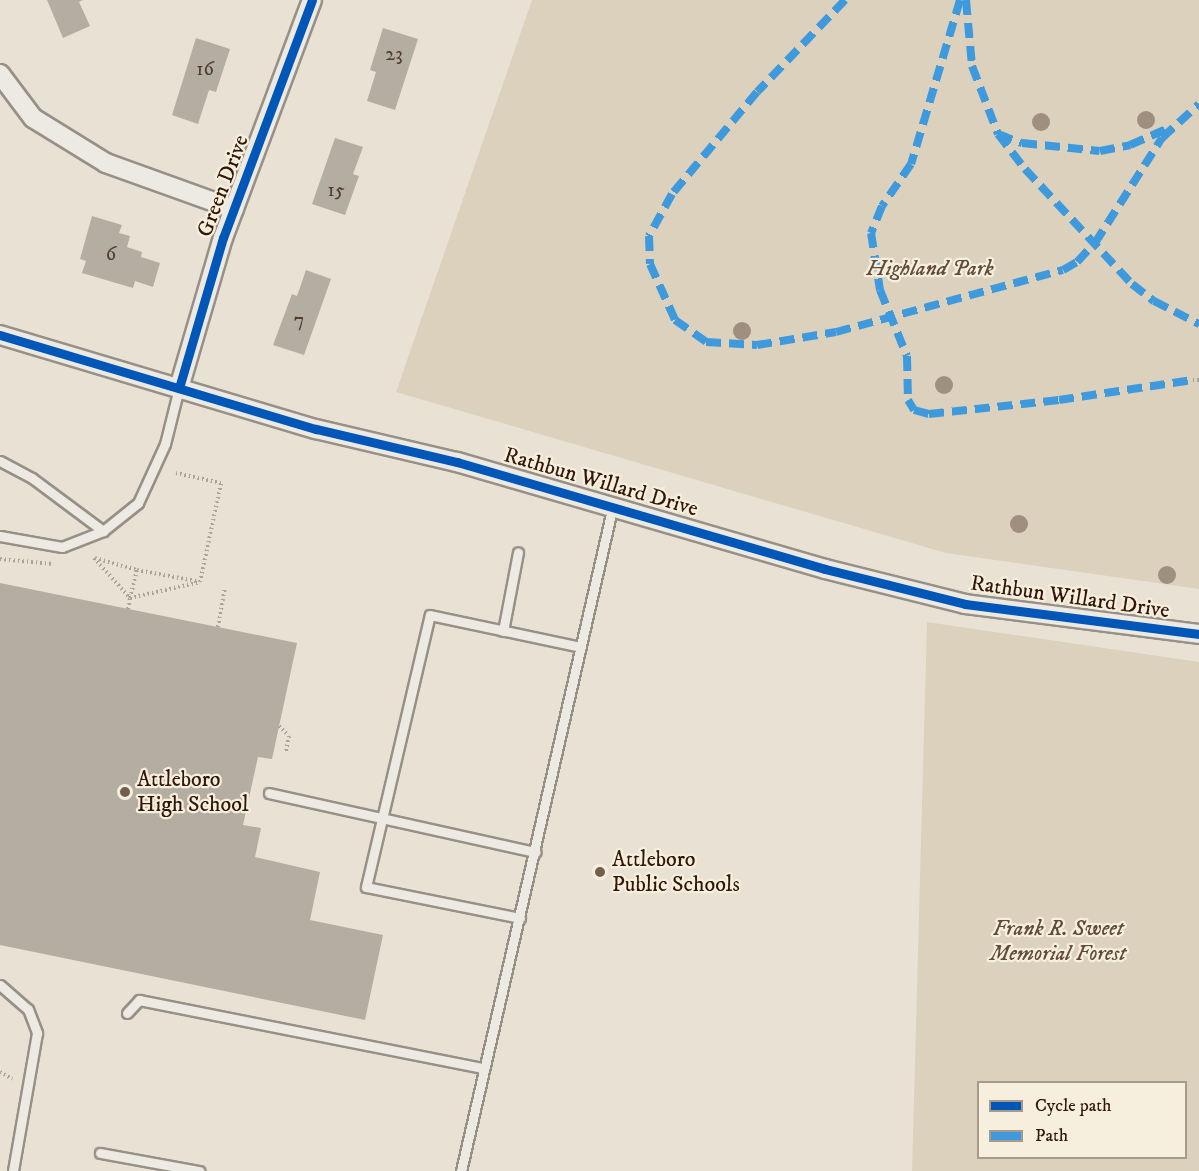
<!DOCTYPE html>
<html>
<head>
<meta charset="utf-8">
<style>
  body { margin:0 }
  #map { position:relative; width:1199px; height:1171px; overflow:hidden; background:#e9e2d4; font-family:"IM FELL DW Pica",serif }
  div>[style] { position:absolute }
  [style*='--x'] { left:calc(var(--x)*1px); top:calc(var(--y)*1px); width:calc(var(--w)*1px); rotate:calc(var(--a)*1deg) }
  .green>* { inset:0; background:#dcd1bd }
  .building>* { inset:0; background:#b4ada2 }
  .path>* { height:4px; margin-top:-2px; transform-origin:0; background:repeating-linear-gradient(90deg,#a9a39c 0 1.5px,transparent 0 4.5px) }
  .roads { filter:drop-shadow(2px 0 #979086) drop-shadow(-2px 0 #979086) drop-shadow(0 2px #979086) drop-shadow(0 -2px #979086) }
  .lane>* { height:9px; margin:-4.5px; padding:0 4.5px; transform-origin:4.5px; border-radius:4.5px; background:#edeae3 }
  .street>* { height:18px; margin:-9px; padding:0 9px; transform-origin:9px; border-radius:9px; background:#edeae3 }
  .quiet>* { height:8px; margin-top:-4px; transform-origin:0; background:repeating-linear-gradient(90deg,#3e9add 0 15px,transparent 0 23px) }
  .cycleway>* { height:9px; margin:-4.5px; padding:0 4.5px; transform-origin:4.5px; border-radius:4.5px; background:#0057b8 }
  .trees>* { width:18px; height:18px; margin:-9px; border-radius:50%; background:#9f8f7e }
  .dots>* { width:16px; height:16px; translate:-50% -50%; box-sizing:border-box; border:3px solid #f6efde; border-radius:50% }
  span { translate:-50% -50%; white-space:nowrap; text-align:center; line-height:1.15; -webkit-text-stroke:4.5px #f6efde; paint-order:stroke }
  .number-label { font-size:20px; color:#523c2e }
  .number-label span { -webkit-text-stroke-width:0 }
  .street-label { font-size:22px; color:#321707 }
  .park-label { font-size:22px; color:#624b38; font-style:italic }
  .poi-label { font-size:22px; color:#321707 }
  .left { translate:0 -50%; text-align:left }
  .legend { position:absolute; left:977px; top:1081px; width:210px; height:78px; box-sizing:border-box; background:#f6efde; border:2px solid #a89988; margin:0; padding:8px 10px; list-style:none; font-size:18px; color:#321707 }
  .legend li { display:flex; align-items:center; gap:12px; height:30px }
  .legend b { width:30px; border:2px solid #a89988 }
</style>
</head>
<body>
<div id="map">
  <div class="green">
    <i style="clip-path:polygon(532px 0,1199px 0,1199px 589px,946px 553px,396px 392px)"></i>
    <i style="clip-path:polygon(evenodd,927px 622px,1199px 662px,1199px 1171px,912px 1171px,927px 622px,978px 1082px,1186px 1082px,1186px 1158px,978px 1158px,978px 1082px)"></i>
  </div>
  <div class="building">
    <i style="clip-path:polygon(47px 0,83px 0,79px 2px,90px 26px,63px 38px)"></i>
    <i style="clip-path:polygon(383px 28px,418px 39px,395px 110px,367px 101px,376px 72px,370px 70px)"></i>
    <i style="clip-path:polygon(196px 38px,230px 49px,216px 92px,209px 90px,198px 124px,172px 115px)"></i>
    <i style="clip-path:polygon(335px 138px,363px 147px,353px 174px,359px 176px,345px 215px,312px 204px)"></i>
    <i style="clip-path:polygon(92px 216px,122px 225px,119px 233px,130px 236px,127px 247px,142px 252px,141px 257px,160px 263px,153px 287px,135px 281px,133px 288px,82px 273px,86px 261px,80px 259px)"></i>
    <i style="clip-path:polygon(306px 270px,331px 279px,304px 355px,273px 345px,292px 294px,297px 296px)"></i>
    <i style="clip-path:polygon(0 583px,297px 643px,272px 759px,258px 757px,243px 825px,261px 828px,255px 857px,320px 872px,310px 920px,383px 935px,365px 1020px,0 945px)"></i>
  </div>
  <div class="path">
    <i style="--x:1193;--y:380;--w:6;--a:0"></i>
    <i style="--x:94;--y:558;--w:54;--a:48"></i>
    <i style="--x:130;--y:598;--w:29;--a:-76"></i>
    <i style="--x:137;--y:570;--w:60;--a:10.6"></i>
    <i style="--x:95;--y:558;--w:44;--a:15.9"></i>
    <i style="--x:0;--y:559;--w:53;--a:5.4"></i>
    <i style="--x:128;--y:609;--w:11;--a:-80"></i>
    <i style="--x:130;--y:598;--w:72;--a:-12.9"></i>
    <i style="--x:200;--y:582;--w:101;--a:-78"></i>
    <i style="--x:221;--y:483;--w:46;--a:-167.5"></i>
    <i style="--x:218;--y:627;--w:40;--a:-80"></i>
    <i style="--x:279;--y:726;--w:14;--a:45"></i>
    <i style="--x:289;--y:736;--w:16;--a:101"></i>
    <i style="--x:0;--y:1072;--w:14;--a:30"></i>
  </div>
  <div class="roads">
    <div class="lane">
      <i style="--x:0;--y:461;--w:36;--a:28"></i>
      <i style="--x:32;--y:478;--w:89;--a:36.7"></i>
      <i style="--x:0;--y:536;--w:63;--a:10.1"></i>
      <i style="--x:62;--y:547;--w:44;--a:-21.3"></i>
      <i style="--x:103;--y:531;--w:45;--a:-38.7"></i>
      <i style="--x:138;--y:503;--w:65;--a:-65.4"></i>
      <i style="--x:165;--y:444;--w:58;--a:-76"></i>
      <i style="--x:503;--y:631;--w:80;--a:-79.2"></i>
      <i style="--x:269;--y:793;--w:273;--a:12.5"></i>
      <i style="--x:520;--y:918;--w:157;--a:-168.6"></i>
      <i style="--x:366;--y:887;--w:279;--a:-76.8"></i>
      <i style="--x:430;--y:615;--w:154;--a:12"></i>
      <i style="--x:0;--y:985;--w:37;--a:41"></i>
      <i style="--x:28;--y:1009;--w:26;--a:69"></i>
      <i style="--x:37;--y:1033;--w:140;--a:99.9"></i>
      <i style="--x:127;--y:1013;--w:18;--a:-47"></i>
      <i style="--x:139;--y:1000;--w:352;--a:11.2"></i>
      <i style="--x:100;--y:1153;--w:101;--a:10.3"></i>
      <i style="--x:461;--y:1171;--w:683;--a:-77.14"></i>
    </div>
    <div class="street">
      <i style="--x:0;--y:74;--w:55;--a:53.1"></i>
      <i style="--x:33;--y:118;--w:86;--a:31.7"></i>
      <i style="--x:106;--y:163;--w:136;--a:19.8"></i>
      <i style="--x:0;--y:335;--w:330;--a:16.6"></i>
      <i style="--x:316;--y:429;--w:145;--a:13.2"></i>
      <i style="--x:457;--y:462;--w:383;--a:16.2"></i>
      <i style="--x:825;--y:569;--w:144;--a:14"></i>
      <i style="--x:965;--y:604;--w:236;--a:7.3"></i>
      <i style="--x:179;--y:388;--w:156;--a:-73.7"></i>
      <i style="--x:223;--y:238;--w:254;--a:-69.5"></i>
    </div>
  </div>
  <div class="quiet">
    <i style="--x:845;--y:0;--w:127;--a:133.7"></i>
    <i style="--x:757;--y:92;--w:133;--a:129.8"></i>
    <i style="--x:672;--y:194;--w:48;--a:118.7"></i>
    <i style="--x:649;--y:236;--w:28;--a:88"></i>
    <i style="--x:650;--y:264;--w:61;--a:65.9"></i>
    <i style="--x:675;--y:320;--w:38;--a:35"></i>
    <i style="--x:706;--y:342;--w:51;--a:3.4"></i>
    <i style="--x:757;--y:345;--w:80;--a:-9.3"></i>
    <i style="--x:836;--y:332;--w:235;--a:-15.3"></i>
    <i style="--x:1063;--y:270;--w:16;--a:-30"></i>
    <i style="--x:1077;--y:262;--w:26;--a:-47"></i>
    <i style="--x:1095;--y:243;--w:125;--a:-57.5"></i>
    <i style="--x:1162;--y:138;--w:50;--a:-42.6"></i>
    <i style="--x:960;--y:0;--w:171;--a:106.6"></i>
    <i style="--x:911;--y:164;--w:51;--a:124.6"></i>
    <i style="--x:882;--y:206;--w:29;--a:112"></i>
    <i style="--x:871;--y:233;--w:58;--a:81"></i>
    <i style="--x:880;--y:290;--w:71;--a:67.8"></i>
    <i style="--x:907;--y:356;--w:44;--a:88.7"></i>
    <i style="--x:908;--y:400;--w:12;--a:59"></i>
    <i style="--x:914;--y:410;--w:16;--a:15"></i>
    <i style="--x:929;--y:414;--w:131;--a:-6.1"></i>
    <i style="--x:1059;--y:400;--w:135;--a:-8.5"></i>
    <i style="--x:966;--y:0;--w:66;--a:84.8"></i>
    <i style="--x:972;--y:66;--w:73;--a:69.1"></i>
    <i style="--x:998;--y:134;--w:44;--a:52.4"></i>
    <i style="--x:1025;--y:169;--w:157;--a:47.1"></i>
    <i style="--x:1132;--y:284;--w:28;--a:38"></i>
    <i style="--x:1154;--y:301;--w:51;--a:27.1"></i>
    <i style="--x:998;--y:134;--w:26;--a:21"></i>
    <i style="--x:1022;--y:143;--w:78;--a:5.9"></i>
    <i style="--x:1100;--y:151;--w:31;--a:-11"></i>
    <i style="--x:1130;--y:145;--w:43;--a:-23.6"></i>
  </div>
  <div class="cycleway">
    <i style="--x:0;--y:335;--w:330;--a:16.6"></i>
    <i style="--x:316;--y:429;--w:145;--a:13.2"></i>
    <i style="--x:457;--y:462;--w:383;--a:16.2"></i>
    <i style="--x:825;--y:569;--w:144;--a:14"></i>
    <i style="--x:965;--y:604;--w:236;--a:7.3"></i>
    <i style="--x:179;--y:388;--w:156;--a:-73.7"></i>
    <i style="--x:223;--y:238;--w:254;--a:-69.5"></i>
  </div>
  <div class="trees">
    <i style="left:1146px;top:120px"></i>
    <i style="left:1041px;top:122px"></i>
    <i style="left:742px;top:331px"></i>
    <i style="left:944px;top:385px"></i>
    <i style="left:1019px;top:524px"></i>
    <i style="left:1167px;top:575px"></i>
  </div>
  <div class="dots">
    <i style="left:125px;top:792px;background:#725e4f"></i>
    <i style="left:600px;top:872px;background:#725e4f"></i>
  </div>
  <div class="number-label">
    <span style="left:394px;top:54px">23</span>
    <span style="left:205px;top:69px">16</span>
    <span style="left:336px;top:190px">15</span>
    <span style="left:111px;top:254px">6</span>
    <span style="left:299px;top:320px">7</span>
  </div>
  <div class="street-label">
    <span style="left:223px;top:186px;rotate:-69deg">Green Drive</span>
    <span style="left:601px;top:482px;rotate:16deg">Rathbun Willard Drive</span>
    <span style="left:1070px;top:597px;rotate:8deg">Rathbun Willard Drive</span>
  </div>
  <div class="park-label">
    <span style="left:930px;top:269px">Highland Park</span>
    <span style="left:1058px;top:941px">Frank R. Sweet<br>Memorial Forest</span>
  </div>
  <div class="poi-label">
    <span class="left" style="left:137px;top:792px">Attleboro<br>High School</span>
    <span class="left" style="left:612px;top:872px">Attleboro<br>Public Schools</span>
  </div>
  <ul class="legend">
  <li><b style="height:8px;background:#0057b8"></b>Cycle path</li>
  <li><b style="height:8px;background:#3e9add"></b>Path</li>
  </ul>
</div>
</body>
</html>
